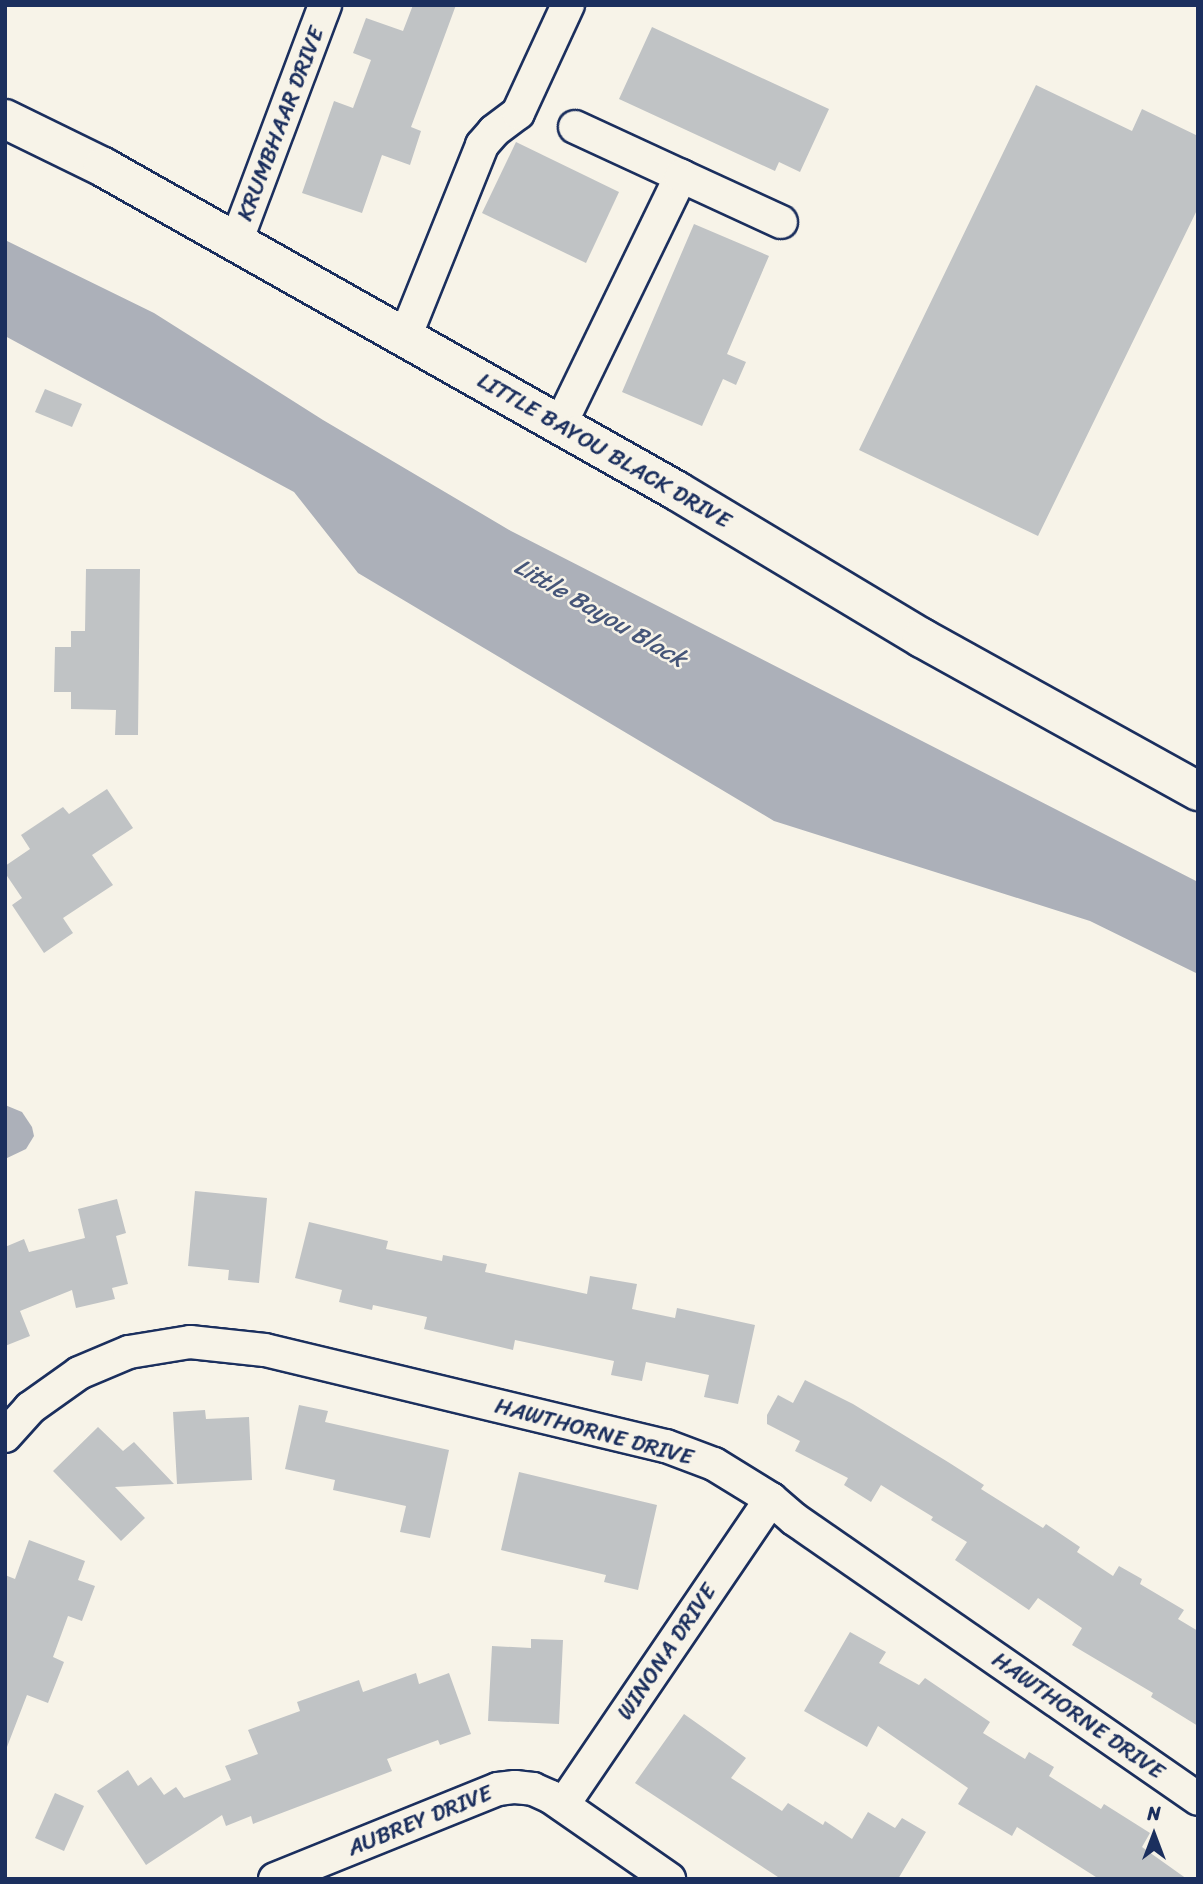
<!DOCTYPE html>
<html>
<head>
<meta charset="utf-8">
<style>
  body { margin:0 }
  #map { position:relative; width:1203px; height:1884px; overflow:hidden; background:#f7f3e8; font-family:Sriracha,sans-serif }
  div>[style] { position:absolute }
  [style*='--x'] { left:calc(var(--x)*1px); top:calc(var(--y)*1px); width:calc(var(--w)*1px); rotate:calc(var(--a)*1deg) }
  .water>* { inset:0; background:#acb0b9 }
  .building>* { inset:0; background:#c0c3c5 }
  .roads { filter:drop-shadow(2px 0 #1b2f5e) drop-shadow(-2px 0 #1b2f5e) drop-shadow(0 2px #1b2f5e) drop-shadow(0 -2px #1b2f5e) }
  .minor>* { height:32px; margin:-16px; padding:0 16px; transform-origin:16px; border-radius:16px; background:#f7f3e8 }
  .major>* { height:38px; margin:-19px; padding:0 19px; transform-origin:19px; border-radius:19px; background:#f7f3e8 }
  span { translate:-50% -50%; white-space:nowrap; text-align:center; line-height:1.15; -webkit-text-stroke:5px #f7f3e8; paint-order:stroke }
  .street-label { font-size:23px; color:#1b2f5e }
  .water-label { font-size:24px; color:#465679; font-style:italic }
  .frame { position:absolute; inset:0; border:7px solid #1b2f5e; pointer-events:none }
  .north { position:absolute; left:1119px; top:1800px; width:70px; height:70px; -webkit-text-stroke:5px #f7f3e8; paint-order:stroke; rotate:0deg; font-size:19px; font-weight:700; line-height:28px; text-align:center; color:#1b2f5e }
  .north::after { content:''; display:block; margin:auto; width:24px; height:32px; background:#1b2f5e; clip-path:polygon(50% 0,100% 100%,50% 72%,0 100%) }
</style>
</head>
<body>
<div id="map">
  <div class="water">
    <i style="clip-path:polygon(5px 240px,154px 313px,323px 420px,511px 531px,1198px 882px,1198px 974px,1090px 921px,774px 821px,358px 573px,294px 492px,5px 336px)"></i>
    <i style="clip-path:polygon(5px 1105px,22px 1112px,32px 1127px,34px 1136px,26px 1149px,5px 1159px)"></i>
  </div>
  <div class="building">
    <i style="clip-path:polygon(413px 5px,456px 5px,411px 127px,421px 131px,410px 165px,382px 155px,362px 213px,302px 193px,334px 101px,353px 108px,371px 60px,353px 53px,366px 18px,403px 31px)"></i>
    <i style="clip-path:polygon(652px 27px,829px 109px,800px 172px,779px 162px,775px 171px,619px 99px)"></i>
    <i style="clip-path:polygon(1036px 85px,1132px 131px,1142px 109px,1198px 136px,1198px 208px,1038px 536px,859px 450px)"></i>
    <i style="clip-path:polygon(516px 142px,619px 192px,586px 263px,482px 213px)"></i>
    <i style="clip-path:polygon(694px 224px,769px 256px,727px 354px,746px 362px,736px 385px,723px 379px,702px 426px,622px 392px)"></i>
    <i style="clip-path:polygon(45px 389px,82px 404px,72px 427px,35px 412px)"></i>
    <i style="clip-path:polygon(86px 569px,140px 569px,138px 735px,115px 735px,116px 710px,71px 709px,71px 692px,54px 692px,55px 647px,71px 647px,71px 631px,85px 631px)"></i>
    <i style="clip-path:polygon(107px 789px,133px 828px,92px 855px,113px 885px,63px 918px,73px 933px,44px 953px,12px 905px,22px 898px,5px 873px,5px 866px,30px 849px,21px 835px,63px 807px,69px 814px)"></i>
    <i style="clip-path:polygon(195px 1191px,267px 1198px,259px 1283px,228px 1280px,229px 1270px,188px 1266px)"></i>
    <i style="clip-path:polygon(117px 1199px,126px 1233px,116px 1236px,128px 1284px,112px 1288px,115px 1299px,76px 1308px,72px 1290px,20px 1311px,30px 1336px,5px 1346px,5px 1247px,24px 1239px,29px 1252px,85px 1238px,78px 1209px)"></i>
    <i style="clip-path:polygon(309px 1222px,388px 1241px,386px 1249px,442px 1261px,443px 1255px,487px 1264px,485px 1272px,587px 1294px,590px 1276px,637px 1284px,632px 1309px,675px 1318px,677px 1308px,755px 1325px,738px 1404px,704px 1397px,709px 1375px,646px 1362px,642px 1381px,611px 1375px,614px 1361px,515px 1340px,513px 1350px,424px 1329px,427px 1317px,373px 1305px,372px 1310px,339px 1302px,342px 1290px,295px 1278px)"></i>
    <i style="clip-path:polygon(805px 1380px,853px 1404px,948px 1462px,984px 1485px,981px 1489px,1043px 1528px,1046px 1524px,1080px 1547px,1077px 1552px,1113px 1576px,1119px 1566px,1142px 1579px,1140px 1584px,1184px 1610px,1178px 1619px,1198px 1631px,1198px 1726px,1151px 1697px,1153px 1693px,1072px 1645px,1082px 1628px,1038px 1598px,1029px 1610px,955px 1560px,967px 1542px,931px 1520px,933px 1517px,881px 1485px,871px 1502px,844px 1485px,848px 1478px,795px 1451px,800px 1441px,767px 1424px,767px 1415px,778px 1395px,793px 1403px)"></i>
    <i style="clip-path:polygon(299px 1405px,328px 1411px,325px 1422px,449px 1450px,430px 1538px,400px 1532px,406px 1506px,333px 1490px,335px 1480px,285px 1469px)"></i>
    <i style="clip-path:polygon(205px 1410px,206px 1419px,249px 1417px,252px 1480px,177px 1484px,173px 1412px)"></i>
    <i style="clip-path:polygon(98px 1427px,123px 1451px,134px 1442px,174px 1484px,115px 1487px,145px 1518px,121px 1541px,53px 1471px)"></i>
    <i style="clip-path:polygon(519px 1472px,657px 1505px,638px 1590px,604px 1582px,606px 1575px,501px 1550px)"></i>
    <i style="clip-path:polygon(29px 1540px,85px 1561px,78px 1580px,95px 1586px,82px 1621px,68px 1616px,53px 1657px,64px 1662px,48px 1703px,27px 1695px,7px 1747px,5px 1575px,15px 1579px)"></i>
    <i style="clip-path:polygon(850px 1632px,886px 1652px,879px 1663px,919px 1685px,925px 1678px,990px 1722px,983px 1733px,1025px 1759px,1029px 1752px,1054px 1767px,1049px 1776px,1101px 1809px,1104px 1804px,1150px 1833px,1142px 1847px,1187px 1879px,1099px 1879px,1017px 1827px,1012px 1836px,958px 1804px,968px 1788px,878px 1726px,867px 1747px,804px 1711px)"></i>
    <i style="clip-path:polygon(531px 1639px,563px 1640px,559px 1724px,488px 1721px,492px 1646px,531px 1648px)"></i>
    <i style="clip-path:polygon(416px 1673px,419px 1684px,449px 1673px,471px 1734px,440px 1745px,438px 1740px,387px 1759px,392px 1771px,253px 1824px,251px 1816px,226px 1826px,222px 1815px,146px 1865px,97px 1791px,128px 1770px,138px 1786px,151px 1777px,164px 1795px,176px 1787px,184px 1798px,231px 1780px,225px 1766px,258px 1754px,248px 1730px,300px 1711px,297px 1702px,359px 1680px,363px 1692px)"></i>
    <i style="clip-path:polygon(684px 1714px,746px 1758px,731px 1778px,782px 1811px,788px 1803px,823px 1825px,825px 1821px,852px 1839px,868px 1812px,895px 1828px,902px 1818px,926px 1832px,898px 1879px,781px 1879px,635px 1783px)"></i>
    <i style="clip-path:polygon(55px 1793px,84px 1806px,64px 1851px,35px 1838px)"></i>
  </div>
  <div class="roads">
    <div class="minor">
      <i style="--x:575;--y:127;--w:117;--a:24.8"></i>
      <i style="--x:236;--y:242;--w:253;--a:-69.4"></i>
      <i style="--x:405;--y:337;--w:207;--a:-68.1"></i>
      <i style="--x:482;--y:145;--w:18;--a:-49"></i>
      <i style="--x:494;--y:131;--w:30;--a:-37"></i>
      <i style="--x:518;--y:113;--w:119;--a:-65.2"></i>
      <i style="--x:560;--y:425;--w:277;--a:-64.1"></i>
      <i style="--x:681;--y:176;--w:110;--a:24.7"></i>
      <i style="--x:5;--y:1436;--w:38;--a:-48"></i>
      <i style="--x:30;--y:1408;--w:60;--a:-35.5"></i>
      <i style="--x:79;--y:1373;--w:54;--a:-22.8"></i>
      <i style="--x:129;--y:1352;--w:62;--a:-9.3"></i>
      <i style="--x:190;--y:1342;--w:75;--a:6.1"></i>
      <i style="--x:265;--y:1350;--w:412;--a:13.5"></i>
      <i style="--x:666;--y:1446;--w:51;--a:20.6"></i>
      <i style="--x:714;--y:1464;--w:67;--a:31.6"></i>
      <i style="--x:771;--y:1499;--w:30;--a:41"></i>
      <i style="--x:794;--y:1519;--w:492;--a:34.7"></i>
      <i style="--x:563;--y:1805;--w:370;--a:-55.8"></i>
      <i style="--x:275;--y:1879;--w:240;--a:-22"></i>
      <i style="--x:498;--y:1789;--w:17;--a:-7"></i>
      <i style="--x:515;--y:1787;--w:18;--a:6"></i>
      <i style="--x:533;--y:1789;--w:20;--a:24"></i>
      <i style="--x:551;--y:1797;--w:144;--a:34.8"></i>
    </div>
    <div class="major">
      <i style="--x:5;--y:119;--w:109;--a:26.1"></i>
      <i style="--x:103;--y:167;--w:659;--a:29.44"></i>
      <i style="--x:677;--y:491;--w:286;--a:31"></i>
      <i style="--x:922;--y:638;--w:316;--a:29"></i>
    </div>
  </div>
  <div class="street-label">
    <span style="left:281px;top:124px;rotate:-69deg">KRUMBHAAR DRIVE</span>
    <span style="left:604px;top:451px;rotate:30deg">LITTLE BAYOU BLACK DRIVE</span>
    <span style="left:594px;top:1432px;rotate:15deg">HAWTHORNE DRIVE</span>
    <span style="left:667px;top:1652px;rotate:-56deg">WINONA DRIVE</span>
    <span style="left:1078px;top:1716px;rotate:35deg">HAWTHORNE DRIVE</span>
    <span style="left:420px;top:1821px;rotate:-22deg">AUBREY DRIVE</span>
  </div>
  <div class="water-label">
    <span style="left:600px;top:613px;rotate:30deg">Little Bayou Black</span>
  </div>
  <div class="frame"></div>
  <div class="north">N</div>
</div>
</body>
</html>
